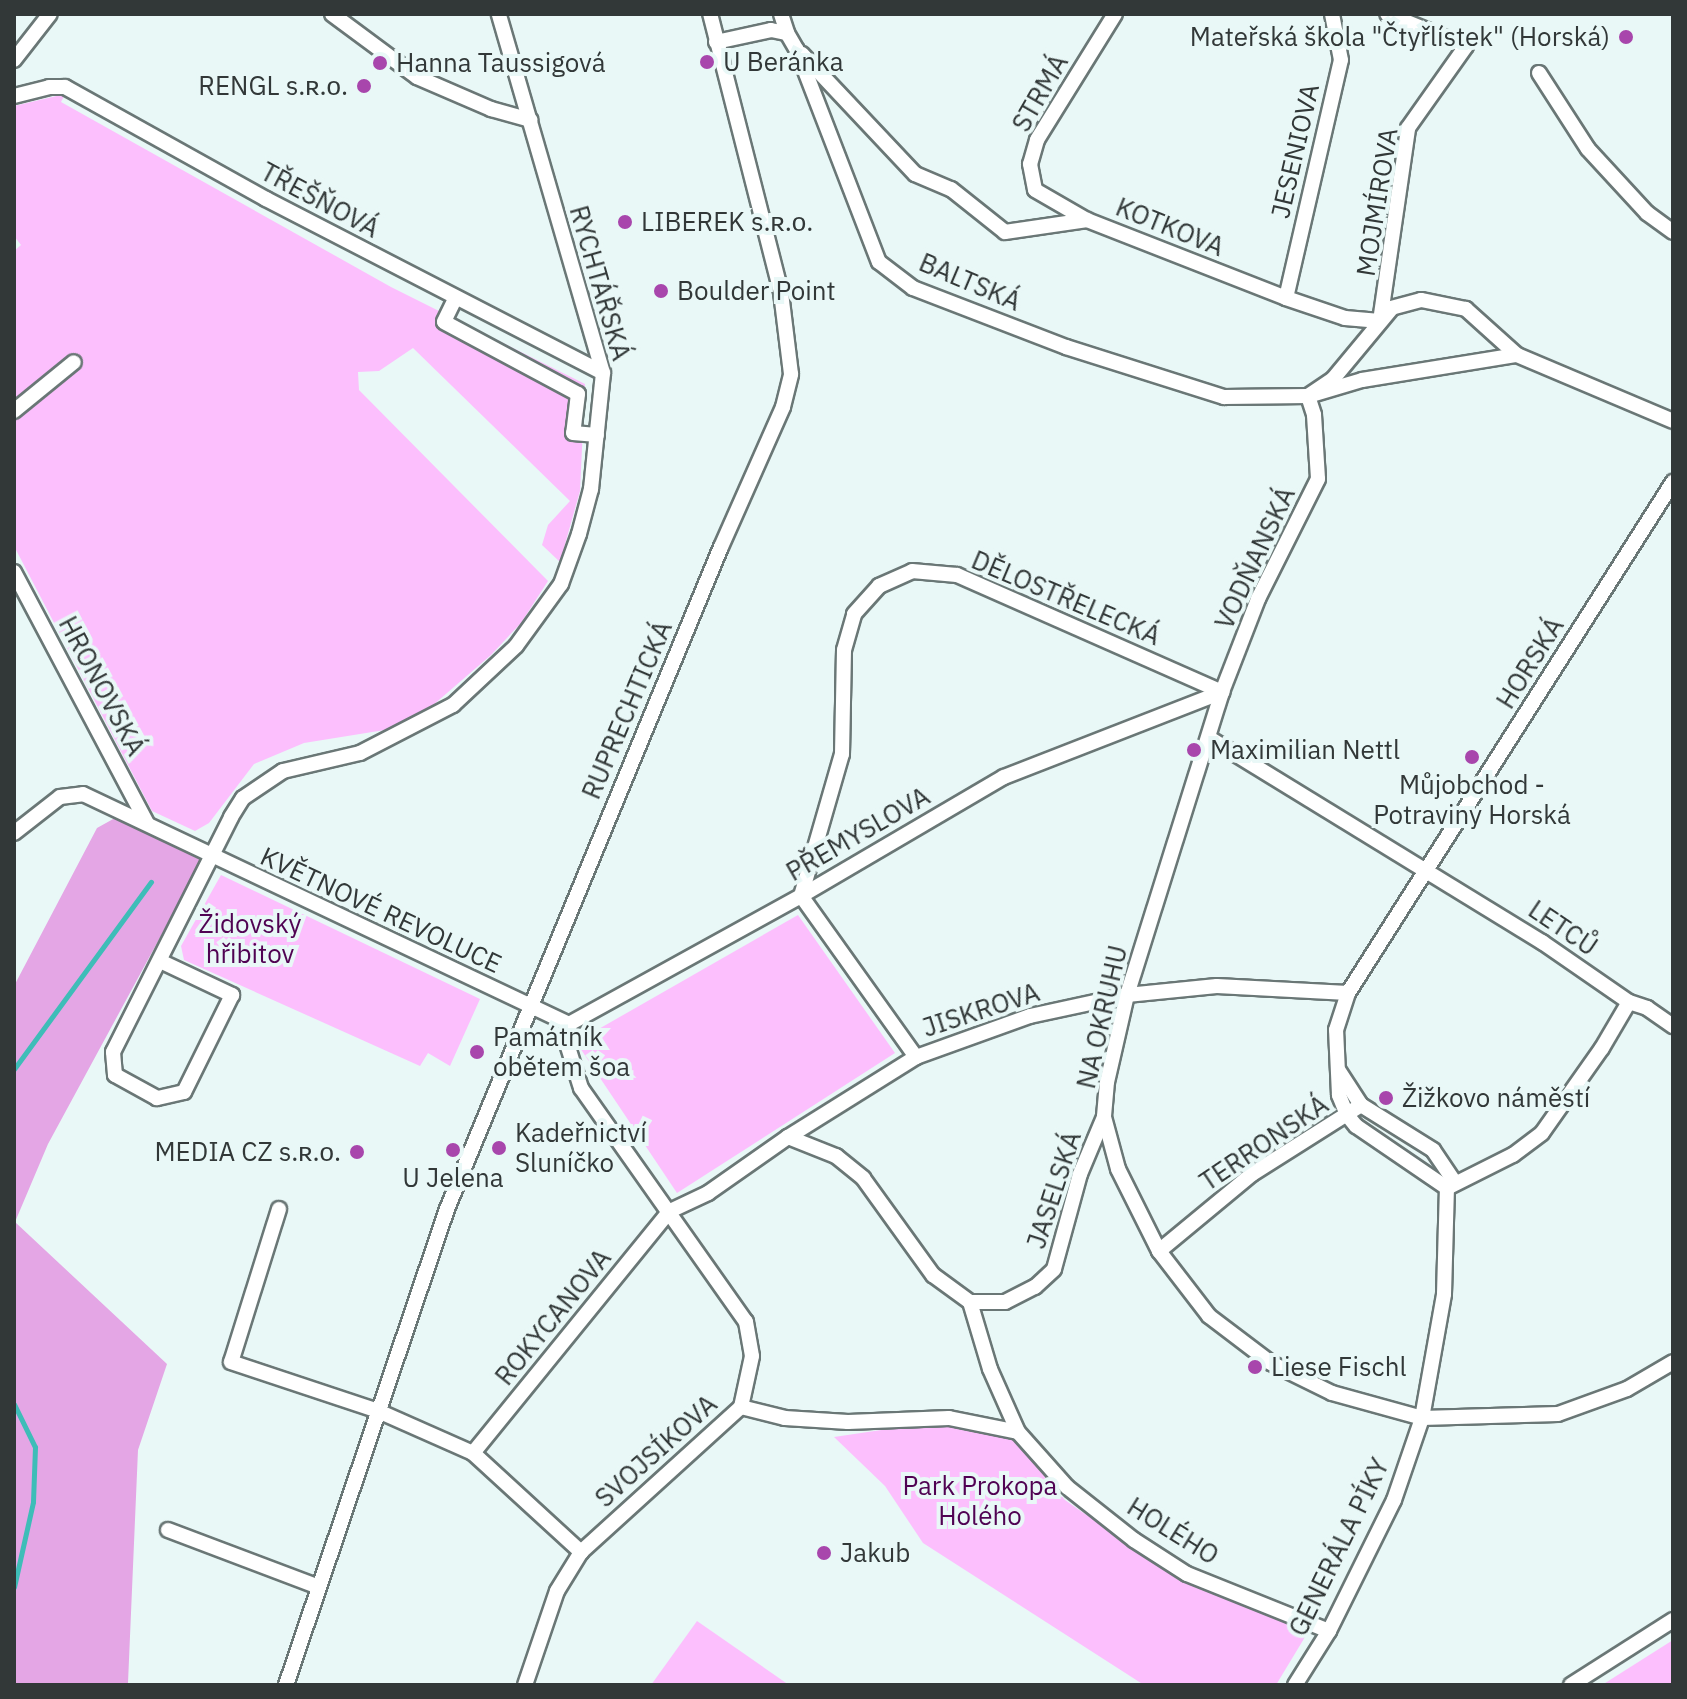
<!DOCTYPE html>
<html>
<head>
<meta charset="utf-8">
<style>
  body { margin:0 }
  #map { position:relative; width:1687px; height:1699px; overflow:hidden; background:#e9f8f7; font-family:"IBM Plex Sans",sans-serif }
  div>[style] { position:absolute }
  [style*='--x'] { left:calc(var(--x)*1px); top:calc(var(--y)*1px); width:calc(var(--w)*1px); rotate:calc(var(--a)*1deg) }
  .green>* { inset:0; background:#fcbffd }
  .forest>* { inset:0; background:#e4a6e5 }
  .stream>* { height:5px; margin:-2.5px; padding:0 2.5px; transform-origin:2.5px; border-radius:2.5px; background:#3ebdb8 }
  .roads { filter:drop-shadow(2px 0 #6a7776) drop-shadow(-2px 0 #6a7776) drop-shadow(0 2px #6a7776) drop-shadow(0 -2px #6a7776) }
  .street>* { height:14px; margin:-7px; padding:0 7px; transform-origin:7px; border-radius:7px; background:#fff }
  .dots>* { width:22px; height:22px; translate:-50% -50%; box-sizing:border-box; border:4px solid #e9f8f7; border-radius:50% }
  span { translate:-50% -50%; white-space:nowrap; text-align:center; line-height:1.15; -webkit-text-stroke:8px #e9f8f7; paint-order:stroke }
  .poi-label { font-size:26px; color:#323838 }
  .right { translate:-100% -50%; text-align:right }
  .left { translate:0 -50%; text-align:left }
  .street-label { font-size:26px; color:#323838 }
  .park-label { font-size:26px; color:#500353 }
  .frame { position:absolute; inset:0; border:16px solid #323838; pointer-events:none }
</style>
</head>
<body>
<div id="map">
  <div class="green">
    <i style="clip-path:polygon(65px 94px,61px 102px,391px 287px,585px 384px,580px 491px,560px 562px,542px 545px,548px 525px,570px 501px,413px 348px,379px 371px,358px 372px,359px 390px,548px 581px,521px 623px,491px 655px,432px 706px,391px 729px,304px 743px,254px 764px,209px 823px,195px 831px,152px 811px,14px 546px,14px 251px,21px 245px,14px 236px,14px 106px)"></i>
    <i style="clip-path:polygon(221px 875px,480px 999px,450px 1066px,428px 1053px,420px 1066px,184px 960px,181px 946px)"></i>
    <i style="clip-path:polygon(798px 915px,895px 1053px,677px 1193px,576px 1042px)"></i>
    <i style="clip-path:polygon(942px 1421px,978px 1433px,1009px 1435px,1065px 1500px,1082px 1512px,1186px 1579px,1293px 1626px,1305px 1637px,1276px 1685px,1144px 1685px,923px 1543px,885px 1486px,834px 1437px)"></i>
    <i style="clip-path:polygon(697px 1621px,789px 1685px,651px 1685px)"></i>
    <i style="clip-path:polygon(1673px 1640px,1673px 1685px,1602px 1685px)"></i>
  </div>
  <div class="forest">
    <i style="clip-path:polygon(115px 818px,202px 860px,48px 1144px,15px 1222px,167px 1364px,138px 1450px,128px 1683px,14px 1685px,14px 986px,97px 828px)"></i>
  </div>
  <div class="stream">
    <i style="--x:14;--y:1069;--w:232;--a:-53.8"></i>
    <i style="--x:14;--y:1404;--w:48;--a:64"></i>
    <i style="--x:35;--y:1447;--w:55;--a:92.1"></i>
    <i style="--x:33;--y:1502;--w:87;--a:102.6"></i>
  </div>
  <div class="roads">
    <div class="street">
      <i style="--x:332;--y:14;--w:106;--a:36.5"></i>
      <i style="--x:417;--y:77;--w:81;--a:23.4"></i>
      <i style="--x:491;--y:109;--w:41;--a:15.4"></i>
      <i style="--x:781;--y:14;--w:20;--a:72"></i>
      <i style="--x:1115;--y:14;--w:148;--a:121.8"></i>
      <i style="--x:1037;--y:140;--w:25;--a:106"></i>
      <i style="--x:1030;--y:164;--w:26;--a:79"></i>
      <i style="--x:1035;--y:190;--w:60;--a:30"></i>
      <i style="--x:1087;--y:220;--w:214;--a:21.4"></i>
      <i style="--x:1286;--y:298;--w:62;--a:18.7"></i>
      <i style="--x:1345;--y:318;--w:35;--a:5"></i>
      <i style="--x:716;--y:42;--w:56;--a:-12.3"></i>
      <i style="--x:771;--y:30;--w:16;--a:11"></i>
      <i style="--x:787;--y:33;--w:20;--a:60"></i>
      <i style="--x:797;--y:50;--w:227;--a:68.9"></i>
      <i style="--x:879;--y:262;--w:43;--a:37.4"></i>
      <i style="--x:913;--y:288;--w:164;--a:21.1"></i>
      <i style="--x:1066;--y:347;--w:166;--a:17.6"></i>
      <i style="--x:1224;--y:397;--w:84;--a:-0.7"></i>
      <i style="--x:1308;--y:396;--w:56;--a:-16.5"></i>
      <i style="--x:1362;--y:380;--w:157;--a:-9.2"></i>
      <i style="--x:1517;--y:355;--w:169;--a:22.9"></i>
      <i style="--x:802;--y:54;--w:165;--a:46.7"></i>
      <i style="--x:915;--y:174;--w:39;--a:23"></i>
      <i style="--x:951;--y:189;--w:69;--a:38.5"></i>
      <i style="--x:1005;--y:232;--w:83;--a:-8.3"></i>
      <i style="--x:14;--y:60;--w:58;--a:-52"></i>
      <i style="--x:1539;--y:73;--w:90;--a:57.2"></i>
      <i style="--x:1588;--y:149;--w:87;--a:47.3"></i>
      <i style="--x:1647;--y:213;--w:32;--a:36"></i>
      <i style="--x:14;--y:96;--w:36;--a:-14"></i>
      <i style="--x:49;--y:87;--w:16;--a:0"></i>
      <i style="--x:65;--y:87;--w:230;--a:29.1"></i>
      <i style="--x:266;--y:199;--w:379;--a:27.3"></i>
      <i style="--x:1286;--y:298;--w:244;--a:-77"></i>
      <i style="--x:1341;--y:60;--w:47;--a:-101.1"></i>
      <i style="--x:455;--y:299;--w:25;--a:116"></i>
      <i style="--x:444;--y:322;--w:152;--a:28.2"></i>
      <i style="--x:578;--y:394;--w:39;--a:97"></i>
      <i style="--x:573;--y:433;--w:24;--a:5"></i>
      <i style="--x:1380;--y:321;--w:195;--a:-81.7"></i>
      <i style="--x:1408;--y:128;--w:100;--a:-54.7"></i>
      <i style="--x:1466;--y:46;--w:85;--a:-157.9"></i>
      <i style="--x:1517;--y:355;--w:69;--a:-138"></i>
      <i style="--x:1466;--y:309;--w:46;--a:-168.7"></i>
      <i style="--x:1421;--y:300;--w:30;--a:165"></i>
      <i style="--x:1392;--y:308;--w:92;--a:129.7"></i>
      <i style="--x:1333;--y:379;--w:30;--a:146"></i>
      <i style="--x:1308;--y:396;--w:20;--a:72"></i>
      <i style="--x:1314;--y:415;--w:64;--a:86.4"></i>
      <i style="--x:1318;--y:479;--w:134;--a:116.6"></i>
      <i style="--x:1258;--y:599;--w:100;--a:111.2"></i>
      <i style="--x:1222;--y:692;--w:318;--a:107.4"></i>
      <i style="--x:1127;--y:995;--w:89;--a:102.9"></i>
      <i style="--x:1107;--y:1082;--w:35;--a:95"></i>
      <i style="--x:1104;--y:1117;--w:54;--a:74.9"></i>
      <i style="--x:1118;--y:1169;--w:92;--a:63.4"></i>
      <i style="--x:1159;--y:1251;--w:82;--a:52.4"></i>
      <i style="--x:1209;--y:1316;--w:78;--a:37.2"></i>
      <i style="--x:1271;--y:1363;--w:68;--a:26.2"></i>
      <i style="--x:1332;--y:1393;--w:93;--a:15.5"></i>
      <i style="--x:1422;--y:1418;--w:136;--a:-1.7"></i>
      <i style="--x:1558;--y:1414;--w:73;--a:-19.9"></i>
      <i style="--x:1627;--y:1389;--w:53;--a:-30.4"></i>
      <i style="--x:14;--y:411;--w:77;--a:-39.2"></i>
      <i style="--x:14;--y:572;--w:284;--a:62.1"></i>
      <i style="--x:1209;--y:738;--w:391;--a:31.5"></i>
      <i style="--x:1542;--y:942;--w:106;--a:34.6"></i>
      <i style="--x:1629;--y:1002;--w:19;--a:18"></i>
      <i style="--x:1647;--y:1008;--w:32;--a:35"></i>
      <i style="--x:14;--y:833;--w:58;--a:-38"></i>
      <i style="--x:60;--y:797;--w:23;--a:-7"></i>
      <i style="--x:83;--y:794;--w:538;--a:25.33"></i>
      <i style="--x:569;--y:1024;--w:265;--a:-28.9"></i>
      <i style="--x:801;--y:896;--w:235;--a:-30.4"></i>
      <i style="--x:1004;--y:777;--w:234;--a:-21.3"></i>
      <i style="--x:160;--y:961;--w:80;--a:25.3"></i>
      <i style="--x:232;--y:995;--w:108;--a:116.3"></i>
      <i style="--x:184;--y:1092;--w:28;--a:167"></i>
      <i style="--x:157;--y:1098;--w:48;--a:-151.3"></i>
      <i style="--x:115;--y:1075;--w:23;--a:-95"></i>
      <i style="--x:113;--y:1052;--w:263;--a:-63.3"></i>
      <i style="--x:231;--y:817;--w:22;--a:-58"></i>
      <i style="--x:243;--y:798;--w:48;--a:-34"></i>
      <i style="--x:283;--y:771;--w:79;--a:-13.2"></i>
      <i style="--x:360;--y:753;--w:105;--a:-27.3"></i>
      <i style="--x:453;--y:705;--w:86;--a:-43.1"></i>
      <i style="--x:516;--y:646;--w:77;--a:-54"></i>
      <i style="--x:561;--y:584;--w:53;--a:-70.2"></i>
      <i style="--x:579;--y:534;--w:47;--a:-75.1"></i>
      <i style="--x:591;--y:489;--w:117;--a:-84.1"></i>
      <i style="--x:603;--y:373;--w:374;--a:-106.2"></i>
      <i style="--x:916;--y:1057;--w:198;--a:-125.5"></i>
      <i style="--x:801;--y:896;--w:148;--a:-73.9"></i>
      <i style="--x:842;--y:754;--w:104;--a:-88.9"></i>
      <i style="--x:844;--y:650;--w:37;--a:-74"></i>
      <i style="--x:854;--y:614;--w:38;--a:-48"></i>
      <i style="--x:879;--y:586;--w:36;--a:-24"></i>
      <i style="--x:912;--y:571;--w:45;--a:5.1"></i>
      <i style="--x:957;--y:575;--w:290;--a:23.8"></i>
      <i style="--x:1339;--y:1071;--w:40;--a:57.1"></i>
      <i style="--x:1361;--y:1105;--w:85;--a:32"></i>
      <i style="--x:1433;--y:1150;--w:37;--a:56"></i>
      <i style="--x:788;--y:1137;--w:52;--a:21.6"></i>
      <i style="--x:836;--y:1156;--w:35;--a:39"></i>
      <i style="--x:863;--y:1178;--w:120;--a:54.2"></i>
      <i style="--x:933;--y:1275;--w:46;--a:36.1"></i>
      <i style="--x:970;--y:1302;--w:35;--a:0"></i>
      <i style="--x:1005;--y:1302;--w:34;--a:-27"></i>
      <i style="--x:1035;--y:1287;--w:26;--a:-43"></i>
      <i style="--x:1054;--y:1269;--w:98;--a:-74.7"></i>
      <i style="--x:1080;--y:1174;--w:62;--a:-67.2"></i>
      <i style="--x:1447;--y:1188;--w:110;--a:-145.7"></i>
      <i style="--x:1356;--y:1126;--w:14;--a:-129"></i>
      <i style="--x:1347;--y:1115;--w:22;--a:-112"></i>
      <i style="--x:1339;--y:1095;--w:65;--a:-92.6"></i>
      <i style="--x:1336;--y:1030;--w:39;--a:-72"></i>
      <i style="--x:1348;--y:993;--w:606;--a:-57.54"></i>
      <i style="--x:1447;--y:1188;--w:74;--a:-26.6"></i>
      <i style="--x:1513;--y:1155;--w:36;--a:-37"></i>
      <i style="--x:1542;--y:1133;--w:104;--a:-54.8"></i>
      <i style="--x:1602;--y:1048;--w:53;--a:-59.6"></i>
      <i style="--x:279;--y:1209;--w:160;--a:107.4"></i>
      <i style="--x:231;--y:1362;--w:155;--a:18.4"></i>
      <i style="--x:378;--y:1411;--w:104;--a:23.9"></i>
      <i style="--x:473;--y:1453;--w:147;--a:42.5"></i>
      <i style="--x:1159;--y:1251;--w:121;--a:-39.6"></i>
      <i style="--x:1252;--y:1174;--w:129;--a:-32.3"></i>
      <i style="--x:970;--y:1302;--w:70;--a:73.4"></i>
      <i style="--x:990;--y:1369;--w:69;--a:66"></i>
      <i style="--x:1018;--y:1432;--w:74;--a:48.3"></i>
      <i style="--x:1067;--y:1487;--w:85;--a:38.3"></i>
      <i style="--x:1134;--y:1540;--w:63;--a:32.7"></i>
      <i style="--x:1187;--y:1574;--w:153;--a:21.9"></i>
      <i style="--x:741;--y:1407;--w:45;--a:14"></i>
      <i style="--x:785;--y:1418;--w:63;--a:3.6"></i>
      <i style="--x:848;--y:1422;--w:101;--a:-2.3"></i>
      <i style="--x:949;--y:1418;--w:70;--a:11.5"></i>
      <i style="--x:473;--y:1453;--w:312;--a:-50.9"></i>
      <i style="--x:670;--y:1211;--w:42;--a:-25.3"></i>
      <i style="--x:708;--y:1193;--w:98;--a:-35"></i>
      <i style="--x:788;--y:1137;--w:151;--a:-32"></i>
      <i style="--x:916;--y:1057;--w:121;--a:-19.8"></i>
      <i style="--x:1030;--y:1016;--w:99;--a:-12.2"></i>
      <i style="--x:1127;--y:995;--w:90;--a:-5.7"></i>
      <i style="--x:1217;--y:986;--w:131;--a:3.1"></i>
      <i style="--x:168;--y:1530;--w:161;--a:20.7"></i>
      <i style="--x:286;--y:1685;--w:502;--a:-71.31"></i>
      <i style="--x:447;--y:1209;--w:716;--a:-67.52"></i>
      <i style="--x:721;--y:547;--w:153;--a:-66.1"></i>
      <i style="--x:783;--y:407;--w:34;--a:-76"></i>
      <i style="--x:791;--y:374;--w:83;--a:-97"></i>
      <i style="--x:781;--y:292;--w:287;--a:-104.3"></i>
      <i style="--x:525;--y:1685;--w:99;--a:-71.2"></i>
      <i style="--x:557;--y:1591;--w:46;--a:-58.4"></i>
      <i style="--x:581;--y:1552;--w:216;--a:-42.2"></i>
      <i style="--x:741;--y:1407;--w:52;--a:-77.8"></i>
      <i style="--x:752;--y:1356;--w:35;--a:-100"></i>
      <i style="--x:746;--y:1322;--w:286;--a:-125.2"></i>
      <i style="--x:581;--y:1088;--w:43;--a:-107.6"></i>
      <i style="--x:1295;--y:1685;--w:64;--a:-57.8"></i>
      <i style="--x:1329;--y:1631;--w:146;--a:-63.6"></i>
      <i style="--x:1394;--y:1500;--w:87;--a:-71.1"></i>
      <i style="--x:1422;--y:1418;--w:126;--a:-79.9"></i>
      <i style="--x:1444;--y:1294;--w:106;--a:-88.4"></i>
      <i style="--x:1571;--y:1685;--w:121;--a:-32.5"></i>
    </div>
  </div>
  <div class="dots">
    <i style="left:1626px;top:37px;background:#a846ac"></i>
    <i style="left:707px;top:62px;background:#a846ac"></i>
    <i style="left:380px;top:63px;background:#a846ac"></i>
    <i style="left:364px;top:86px;background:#a846ac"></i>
    <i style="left:625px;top:222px;background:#a846ac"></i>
    <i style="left:661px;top:291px;background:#a846ac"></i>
    <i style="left:1194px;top:750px;background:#a846ac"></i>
    <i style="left:1472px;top:757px;background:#a846ac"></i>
    <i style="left:477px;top:1052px;background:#a846ac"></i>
    <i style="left:1386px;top:1098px;background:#a846ac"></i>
    <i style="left:499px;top:1148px;background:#a846ac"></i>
    <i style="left:453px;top:1150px;background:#a846ac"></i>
    <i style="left:357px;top:1152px;background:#a846ac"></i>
    <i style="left:1255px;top:1367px;background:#a846ac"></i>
    <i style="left:824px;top:1553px;background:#a846ac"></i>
  </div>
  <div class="poi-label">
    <span class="right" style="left:1610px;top:37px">Mateřská škola "Čtyřlístek" (Horská)</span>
    <span class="left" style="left:723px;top:62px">U Beránka</span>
    <span class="left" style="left:396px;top:63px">Hanna Taussigová</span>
    <span class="right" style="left:348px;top:86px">RENGL s.ʀ.ᴏ.</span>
    <span class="left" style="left:641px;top:222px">LIBEREK s.ʀ.ᴏ.</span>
    <span class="left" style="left:677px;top:291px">Boulder Point</span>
    <span class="left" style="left:1210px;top:750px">Maximilian Nettl</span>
    <span style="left:1472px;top:800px">Můjobchod -<br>Potraviny Horská</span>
    <span class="left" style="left:493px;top:1052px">Památník<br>obětem šoa</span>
    <span class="left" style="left:1402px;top:1098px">Žižkovo náměstí</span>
    <span class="left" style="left:515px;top:1148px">Kadeřnictví<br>Sluníčko</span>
    <span class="right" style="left:341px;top:1152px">MEDIA CZ s.ʀ.ᴏ.</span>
    <span style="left:453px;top:1178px">U Jelena</span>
    <span class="left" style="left:1271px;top:1367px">Liese Fischl</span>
    <span class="left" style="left:840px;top:1553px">Jakub</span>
  </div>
  <div class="street-label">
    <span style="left:1040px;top:93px;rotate:-60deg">STRMÁ</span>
    <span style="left:1295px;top:151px;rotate:-77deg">JESENIOVA</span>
    <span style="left:320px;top:200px;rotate:28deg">TŘEŠŇOVÁ</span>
    <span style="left:1377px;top:202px;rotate:-81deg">MOJMÍROVA</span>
    <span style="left:1170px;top:227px;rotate:22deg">KOTKOVA</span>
    <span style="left:970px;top:282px;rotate:23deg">BALTSKÁ</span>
    <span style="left:600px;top:283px;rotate:74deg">RYCHTÁŘSKÁ</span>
    <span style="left:1255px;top:558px;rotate:-65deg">VODŇANSKÁ</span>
    <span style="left:1066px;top:598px;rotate:23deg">DĚLOSTŘELECKÁ</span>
    <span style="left:1530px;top:663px;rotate:-58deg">HORSKÁ</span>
    <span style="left:102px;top:686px;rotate:62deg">HRONOVSKÁ</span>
    <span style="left:627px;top:710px;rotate:-67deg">RUPRECHTICKÁ</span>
    <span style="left:858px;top:834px;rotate:-30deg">PŘEMYSLOVA</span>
    <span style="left:381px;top:910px;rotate:25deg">KVĚTNOVÉ REVOLUCE</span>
    <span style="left:1563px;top:928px;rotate:34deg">LETCŮ</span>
    <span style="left:981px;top:1010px;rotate:-18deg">JISKROVA</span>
    <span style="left:1102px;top:1017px;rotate:-77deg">NA OKRUHU</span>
    <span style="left:1264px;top:1143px;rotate:-34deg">TERRONSKÁ</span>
    <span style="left:1054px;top:1190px;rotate:-72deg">JASELSKÁ</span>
    <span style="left:553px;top:1317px;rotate:-51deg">ROKYCANOVA</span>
    <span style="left:656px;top:1451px;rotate:-42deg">SVOJSÍKOVA</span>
    <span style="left:1173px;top:1531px;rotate:32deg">HOLÉHO</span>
    <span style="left:1339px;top:1547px;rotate:-64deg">GENERÁLA PÍKY</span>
  </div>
  <div class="park-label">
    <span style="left:250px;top:939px">Židovský<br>hřibitov</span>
    <span style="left:980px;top:1501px">Park Prokopa<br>Holého</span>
  </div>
  <div class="frame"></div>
</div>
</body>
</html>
